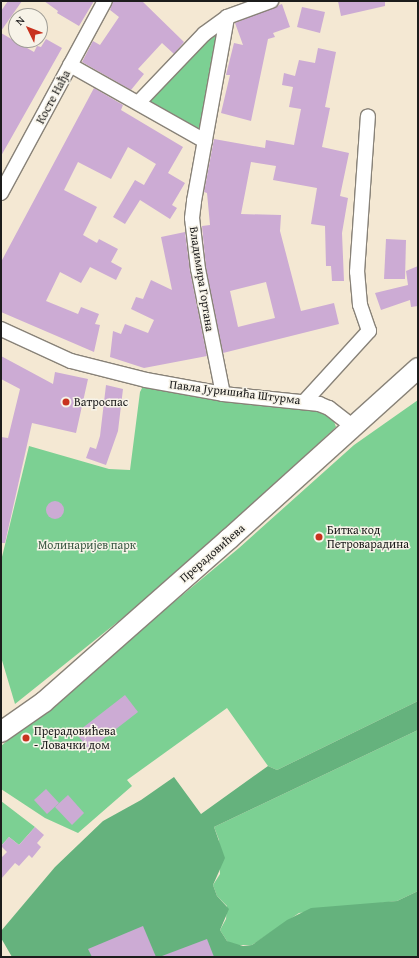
<!DOCTYPE html>
<html>
<head>
<meta charset="utf-8">
<style>
  body { margin:0 }
  #map { position:relative; width:419px; height:958px; overflow:hidden; background:#f4e8d3; font-family:"Gentium Book Plus",serif }
  div>[style] { position:absolute }
  [style*='--x'] { left:calc(var(--x)*1px); top:calc(var(--y)*1px); width:calc(var(--w)*1px); rotate:calc(var(--a)*1deg) }
  .green>* { inset:0; background:#7cd093 }
  .forest>* { inset:0; background:#65b27d }
  .building>* { inset:0; background:#ccabd4 }
  .round { border-radius:50% }
  .roads { filter:drop-shadow(1px 0 #888278) drop-shadow(-1px 0 #888278) drop-shadow(0 1px #888278) drop-shadow(0 -1px #888278) }
  .minor>* { height:14px; margin:-7px; padding:0 7px; transform-origin:7px; border-radius:7px; background:#fff }
  .secondary>* { height:20px; margin:-10px; padding:0 10px; transform-origin:10px; border-radius:10px; background:#fff }
  .dots>* { width:11px; height:11px; translate:-50% -50%; box-sizing:border-box; border:2px solid #f7f3e8; border-radius:50% }
  span { translate:-50% -50%; white-space:nowrap; text-align:center; line-height:1.15; -webkit-text-stroke:3px #f7f3e8; paint-order:stroke }
  .street-label { font-size:12px; color:#1c1c1c }
  .poi-label { font-size:12px; color:#1c1c1c }
  .left { translate:0 -50%; text-align:left }
  .park-label { font-size:12px; color:#3e5b46 }
  .frame { position:absolute; inset:0; border:2px solid #1c1c1c; pointer-events:none }
  .north { position:absolute; left:8px; top:8px; width:40px; height:40px; box-sizing:border-box; background:#f7f3e8; border:1px solid #9f9d96; border-radius:50%; rotate:313deg; font-size:11px; font-weight:700; line-height:16px; text-align:center; color:#1c1c1c }
  .north::after { content:''; display:block; margin:auto; width:14px; height:18px; background:#c8321e; clip-path:polygon(50% 0,100% 100%,50% 72%,0 100%) }
</style>
</head>
<body>
<div id="map">
  <div class="green">
    <i style="clip-path:polygon(227px 17px,205px 141px,139px 102px)"></i>
    <i style="clip-path:polygon(146px 380px,329px 408px,336px 427px,226px 530px,150px 596px,15px 704px,1px 657px,1px 561px,29px 446px,109px 469px,130px 470px,140px 392px)"></i>
    <i style="clip-path:polygon(418px 400px,418px 701px,277px 770px,268px 766px,227px 708px,127px 780px,132px 786px,78px 833px,45px 818px,1px 789px,1px 746px,239px 548px,354px 445px)"></i>
    <i style="clip-path:polygon(418px 730px,418px 891px,397px 901px,299px 913px,252px 945px,233px 945px,227px 941px,220px 930px,226px 919px,227px 906px,217px 896px,213px 885px,220px 874px,219px 840px,214px 827px)"></i>
    <i style="clip-path:polygon(1px 801px,35px 827px,19px 845px,9px 837px,1px 846px)"></i>
  </div>
  <div class="forest">
    <i style="clip-path:polygon(418px 701px,418px 730px,214px 827px,225px 858px,213px 885px,217px 896px,229px 909px,220px 930px,227px 941px,243px 946px,252px 945px,287px 920px,311px 908px,397px 901px,418px 891px,418px 957px,12px 957px,1px 938px,1px 931px,55px 867px,103px 821px,141px 800px,174px 777px,201px 814px,268px 766px,277px 770px)"></i>
  </div>
  <div class="building">
    <i style="clip-path:polygon(8px 1px,22px 1px,1px 31px,1px 11px)"></i>
    <i style="clip-path:polygon(44px 1px,94px 1px,79px 26px,57px 13px,58px 11px)"></i>
    <i style="clip-path:polygon(113px 1px,142px 1px,184px 42px,174px 54px,162px 43px,138px 69px,144px 74px,131px 90px,82px 62px,93px 41px,100px 45px,119px 17px,110px 10px)"></i>
    <i style="clip-path:polygon(338px 1px,385px 1px,385px 6px,341px 16px)"></i>
    <i style="clip-path:polygon(282px 4px,290px 27px,273px 33px,275px 37px,268px 39px,251px 121px,221px 113px,230px 75px,226px 75px,234px 43px,243px 45px,235px 23px)"></i>
    <i style="clip-path:polygon(302px 7px,325px 12px,320px 33px,297px 27px)"></i>
    <i style="clip-path:polygon(1px 33px,34px 52px,37px 46px,41px 47px,46px 39px,62px 48px,1px 156px)"></i>
    <i style="clip-path:polygon(evenodd,318px 48px,336px 52px,325px 107px,330px 108px,322px 147px,349px 153px,340px 196px,348px 198px,342px 233px,344px 281px,332px 281px,331px 266px,326px 266px,325px 226px,311px 224px,317px 188px,273px 180px,276px 166px,251px 162px,241px 214px,281px 215px,280px 231px,301px 311px,334px 303px,339px 324px,223px 353px,206px 268px,202px 226px,210px 225px,207px 193px,204px 192px,214px 139px,265px 148px,266px 140px,294px 145px,301px 109px,289px 107px,293px 87px,282px 85px,284px 73px,295px 76px,299px 60px,315px 63px,318px 48px,266px 282px,275px 318px,238px 327px,230px 291px,266px 282px)"></i>
    <i style="clip-path:polygon(94px 88px,123px 105px,121px 110px,183px 147px,168px 173px,185px 183px,172px 205px,177px 208px,170px 219px,140px 200px,125px 224px,113px 217px,135px 180px,144px 185px,156px 164px,128px 147px,111px 179px,78px 162px,64px 190px,97px 207px,83px 235px,97px 243px,99px 239px,118px 249px,111px 262px,122px 268px,116px 280px,90px 267px,81px 283px,60px 272px,46px 301px,78px 314px,81px 307px,99px 314px,95px 324px,100px 325px,94px 352px,1px 312px,1px 262px)"></i>
    <i style="clip-path:polygon(185px 232px,190px 271px,207px 356px,144px 368px,110px 357px,113px 331px,121px 334px,125px 324px,148px 333px,154px 320px,131px 309px,136px 297px,143px 299px,151px 280px,172px 290px,161px 237px)"></i>
    <i style="clip-path:polygon(386px 239px,406px 240px,405px 279px,384px 279px)"></i>
    <i style="clip-path:polygon(418px 266px,418px 306px,411px 307px,410px 300px,381px 310px,375px 293px,408px 285px,406px 271px)"></i>
    <i style="clip-path:polygon(1px 356px,53px 384px,55px 372px,88px 379px,76px 433px,32px 423px,5px 543px,1px 543px,1px 437px,8px 438px,20px 389px,1px 379px)"></i>
    <i style="clip-path:polygon(106px 385px,123px 389px,118px 431px,106px 465px,86px 458px,90px 447px,96px 449px,100px 436px)"></i>
    <i class="round" style="left:46px;top:501px;width:18px;height:18px"></i>
    <i style="clip-path:polygon(125px 695px,138px 712px,89px 750px,76px 733px)"></i>
    <i style="clip-path:polygon(46px 789px,59px 803px,47px 814px,34px 800px)"></i>
    <i style="clip-path:polygon(68px 795px,84px 813px,72px 825px,55px 807px)"></i>
    <i style="clip-path:polygon(35px 827px,44px 835px,37px 843px,41px 847px,32px 858px,29px 855px,19px 866px,15px 863px,1px 879px,1px 858px,7px 852px,1px 846px,9px 837px,19px 845px)"></i>
    <i style="clip-path:polygon(143px 926px,156px 957px,92px 957px,88px 949px)"></i>
    <i style="clip-path:polygon(207px 939px,214px 957px,163px 957px,162px 956px)"></i>
  </div>
  <div class="roads">
    <div class="minor">
      <i style="--x:70;--y:65;--w:155;--a:29.4"></i>
      <i style="--x:139;--y:102;--w:94;--a:-46.3"></i>
      <i style="--x:204;--y:34;--w:29;--a:-36"></i>
      <i style="--x:1;--y:193;--w:218;--a:-61.6"></i>
      <i style="--x:1;--y:329;--w:77;--a:24.6"></i>
      <i style="--x:71;--y:361;--w:77;--a:14.2"></i>
      <i style="--x:146;--y:380;--w:78;--a:10.3"></i>
      <i style="--x:223;--y:394;--w:97;--a:5.9"></i>
      <i style="--x:319;--y:404;--w:11;--a:22"></i>
      <i style="--x:329;--y:408;--w:29;--a:38"></i>
      <i style="--x:223;--y:394;--w:127;--a:-101.3"></i>
      <i style="--x:198;--y:269;--w:51;--a:-96.7"></i>
      <i style="--x:192;--y:218;--w:17;--a:-83"></i>
      <i style="--x:194;--y:201;--w:187;--a:-79.8"></i>
      <i style="--x:227;--y:17;--w:47;--a:-20"></i>
      <i style="--x:305;--y:401;--w:95;--a:-47.6"></i>
      <i style="--x:369;--y:331;--w:28;--a:-109"></i>
      <i style="--x:360;--y:305;--w:33;--a:-95"></i>
      <i style="--x:357;--y:272;--w:156;--a:-86"></i>
    </div>
    <div class="secondary">
      <i style="--x:1;--y:732;--w:52;--a:-34.9"></i>
      <i style="--x:44;--y:702;--w:247;--a:-41.4"></i>
      <i style="--x:229;--y:539;--w:255;--a:-42.1"></i>
    </div>
  </div>
  <div class="dots">
    <i style="left:66px;top:402px;background:#c8321e"></i>
    <i style="left:319px;top:537px;background:#c8321e"></i>
    <i style="left:26px;top:738px;background:#c8321e"></i>
  </div>
  <div class="street-label">
    <span style="left:53px;top:97px;rotate:-62deg">Косте Нађа</span>
    <span style="left:202px;top:279px;rotate:81deg">Владимира Гортана</span>
    <span style="left:235px;top:392px;rotate:7deg">Павла Јуришића Штурма</span>
    <span style="left:212px;top:553px;rotate:-41deg">Прерадовићева</span>
  </div>
  <div class="poi-label">
    <span class="left" style="left:74px;top:402px">Ватроспас</span>
    <span class="left" style="left:327px;top:537px">Битка код<br>Петроварадина</span>
    <span class="left" style="left:34px;top:738px">Прерадовићева<br>- Ловачки дом</span>
  </div>
  <div class="park-label">
    <span style="left:87px;top:545px">Молинаријев парк</span>
  </div>
  <div class="frame"></div>
  <div class="north">N</div>
</div>
</body>
</html>
